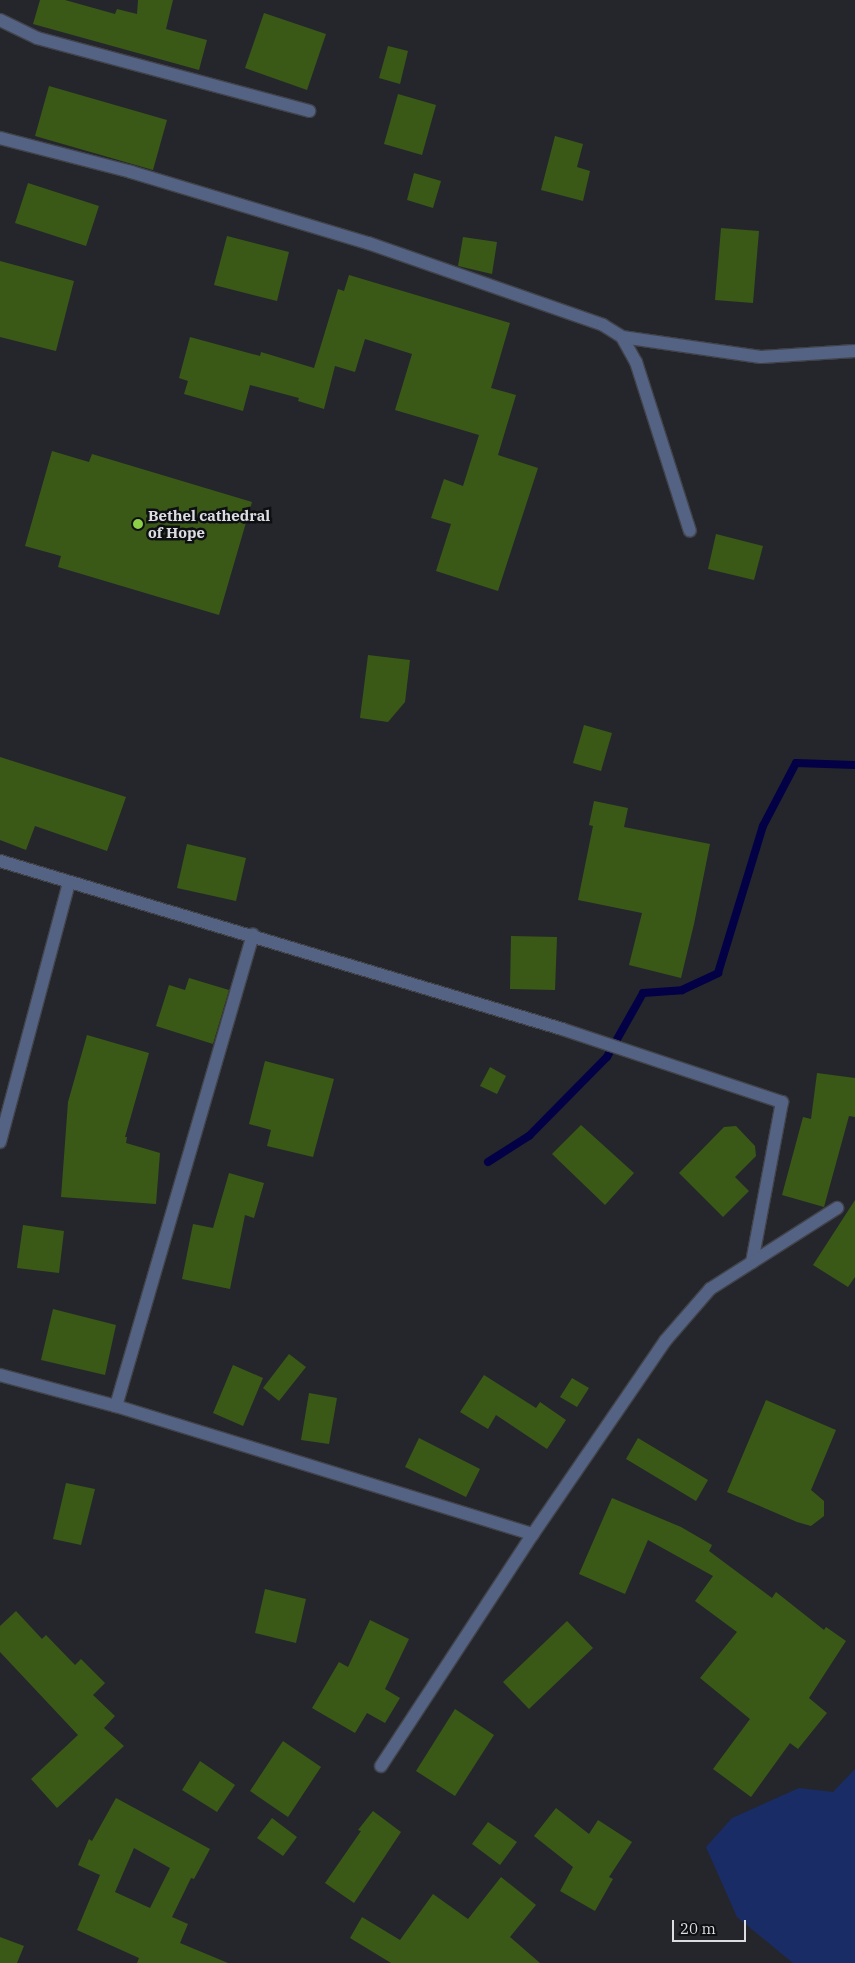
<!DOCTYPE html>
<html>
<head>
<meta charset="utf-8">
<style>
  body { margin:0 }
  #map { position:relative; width:855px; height:1963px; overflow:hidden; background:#24262c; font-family:"IBM Plex Serif",serif }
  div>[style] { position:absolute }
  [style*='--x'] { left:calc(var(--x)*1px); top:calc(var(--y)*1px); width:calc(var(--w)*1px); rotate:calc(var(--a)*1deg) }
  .green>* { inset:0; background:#1a2c65 }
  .stream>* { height:8px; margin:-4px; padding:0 4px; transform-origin:4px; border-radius:4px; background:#030046 }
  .building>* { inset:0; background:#3a5917 }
  .roads { filter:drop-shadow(1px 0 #414349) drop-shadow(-1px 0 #414349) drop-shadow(0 1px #414349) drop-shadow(0 -1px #414349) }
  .minor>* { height:12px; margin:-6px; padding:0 6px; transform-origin:6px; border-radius:6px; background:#546284 }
  .dots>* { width:14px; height:14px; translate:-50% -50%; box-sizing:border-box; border:2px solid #0e0f12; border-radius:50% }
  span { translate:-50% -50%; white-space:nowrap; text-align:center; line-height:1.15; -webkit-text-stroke:5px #0e0f12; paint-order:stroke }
  .poi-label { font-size:15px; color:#dbdde1; font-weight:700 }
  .left { translate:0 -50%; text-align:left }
  .scale { position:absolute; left:672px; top:1920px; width:74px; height:22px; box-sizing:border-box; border:2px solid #dbdde1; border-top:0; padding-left:6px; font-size:15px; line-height:18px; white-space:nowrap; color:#dbdde1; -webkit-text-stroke:4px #0e0f12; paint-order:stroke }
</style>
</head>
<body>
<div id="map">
  <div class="green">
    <i style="clip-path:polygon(855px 1769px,855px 1963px,793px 1963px,737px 1917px,706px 1847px,732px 1818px,799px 1788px,833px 1792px)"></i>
  </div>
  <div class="stream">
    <i style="--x:488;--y:1162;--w:49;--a:-32.4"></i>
    <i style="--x:529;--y:1136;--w:111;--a:-45.4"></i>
    <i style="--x:607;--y:1057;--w:73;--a:-60.6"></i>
    <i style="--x:643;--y:993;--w:39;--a:-4"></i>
    <i style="--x:682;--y:990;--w:40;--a:-25"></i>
    <i style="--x:718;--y:973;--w:154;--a:-73"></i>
    <i style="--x:763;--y:826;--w:71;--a:-62.4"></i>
    <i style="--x:796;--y:763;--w:59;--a:1.9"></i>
  </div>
  <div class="building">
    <i style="clip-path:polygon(40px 0,65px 0,115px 14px,117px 9px,137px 14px,138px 0,173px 0,166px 29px,207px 40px,199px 70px,33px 24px)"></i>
    <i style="clip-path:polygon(264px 13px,326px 34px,307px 90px,245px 68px)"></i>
    <i style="clip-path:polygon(388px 46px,408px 51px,400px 84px,379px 78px)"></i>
    <i style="clip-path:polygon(49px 86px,167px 120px,153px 170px,35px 136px)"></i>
    <i style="clip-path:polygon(398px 94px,436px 105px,422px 155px,384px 144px)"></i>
    <i style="clip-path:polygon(555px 136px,583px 144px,577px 167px,590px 171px,583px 201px,541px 190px)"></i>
    <i style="clip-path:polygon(414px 173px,441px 181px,433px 208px,407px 200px)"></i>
    <i style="clip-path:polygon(28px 183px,99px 206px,86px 246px,15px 223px)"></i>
    <i style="clip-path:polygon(721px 228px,759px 231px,753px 303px,715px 300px)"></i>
    <i style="clip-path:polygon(227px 236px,289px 252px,277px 301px,214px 285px)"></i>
    <i style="clip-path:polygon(463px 237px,497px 242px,492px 274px,458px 266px)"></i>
    <i style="clip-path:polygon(0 261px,74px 281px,56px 351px,0 337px)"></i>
    <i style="clip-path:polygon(349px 275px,510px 323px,491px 388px,516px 395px,498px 455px,538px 468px,498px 591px,436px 571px,451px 524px,431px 518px,444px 479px,463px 486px,479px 435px,395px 410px,412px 354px,365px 339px,355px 372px,335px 366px,324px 409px,298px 401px,299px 398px,250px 385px,243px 411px,184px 394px,188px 381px,179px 378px,190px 337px,260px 356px,261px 352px,314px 368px,338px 289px,344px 291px)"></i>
    <i style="clip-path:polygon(52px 451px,89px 462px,92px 454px,252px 502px,219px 615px,58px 567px,61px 556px,25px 546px)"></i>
    <i style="clip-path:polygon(716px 534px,763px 546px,754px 580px,708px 569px)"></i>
    <i style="clip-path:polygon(368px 655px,410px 660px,405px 702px,388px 722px,360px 718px)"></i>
    <i style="clip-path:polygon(584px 725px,612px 733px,601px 771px,573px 763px)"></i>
    <i style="clip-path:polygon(0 757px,126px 797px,107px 851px,35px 826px,26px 850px,0 840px)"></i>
    <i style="clip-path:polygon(594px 801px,628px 808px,624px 827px,710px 844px,694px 924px,681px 978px,629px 965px,642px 913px,578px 900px,593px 826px,589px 825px)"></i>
    <i style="clip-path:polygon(187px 844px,246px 858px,236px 901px,177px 888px)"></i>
    <i style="clip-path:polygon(511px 936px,557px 937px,555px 990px,510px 989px)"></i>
    <i style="clip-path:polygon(189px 978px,229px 990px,213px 1044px,156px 1026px,169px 985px,185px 990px)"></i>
    <i style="clip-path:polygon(87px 1035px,149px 1053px,125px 1137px,127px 1137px,126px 1143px,160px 1153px,156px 1204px,61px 1197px,68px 1102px)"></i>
    <i style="clip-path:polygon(265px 1061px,334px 1079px,313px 1157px,267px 1146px,271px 1130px,249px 1124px)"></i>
    <i style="clip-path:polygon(490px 1067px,506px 1076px,497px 1094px,480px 1086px)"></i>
    <i style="clip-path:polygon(817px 1073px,855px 1078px,855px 1117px,849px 1116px,824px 1207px,782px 1195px,803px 1117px,811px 1119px)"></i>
    <i style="clip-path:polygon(581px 1125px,634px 1173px,605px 1205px,552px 1154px)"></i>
    <i style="clip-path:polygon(736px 1126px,755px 1146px,756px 1156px,735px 1177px,749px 1191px,723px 1217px,679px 1173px,724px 1127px)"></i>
    <i style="clip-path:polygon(229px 1173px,264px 1183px,254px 1218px,245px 1215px,230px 1289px,182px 1279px,193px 1224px,213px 1228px)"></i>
    <i style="clip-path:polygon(855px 1200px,855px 1277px,848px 1287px,813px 1265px)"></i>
    <i style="clip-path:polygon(23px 1225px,64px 1231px,59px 1273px,17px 1268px)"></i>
    <i style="clip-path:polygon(53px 1309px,116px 1325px,105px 1375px,41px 1360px)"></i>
    <i style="clip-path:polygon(289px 1354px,306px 1367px,279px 1401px,263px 1388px)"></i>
    <i style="clip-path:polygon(233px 1365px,263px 1378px,243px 1426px,213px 1413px)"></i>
    <i style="clip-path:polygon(484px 1375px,536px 1408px,540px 1402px,566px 1420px,547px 1449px,496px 1415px,488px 1429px,460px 1412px)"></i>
    <i style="clip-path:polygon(572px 1378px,589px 1388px,577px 1407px,560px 1397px)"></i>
    <i style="clip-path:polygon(309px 1393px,337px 1398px,329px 1444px,301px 1440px)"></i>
    <i style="clip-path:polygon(766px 1400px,836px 1430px,811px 1490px,824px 1501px,824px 1516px,811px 1526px,797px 1522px,727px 1492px)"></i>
    <i style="clip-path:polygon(419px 1438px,480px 1469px,466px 1497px,405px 1467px)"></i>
    <i style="clip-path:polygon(638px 1438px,708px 1480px,696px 1501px,626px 1459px)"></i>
    <i style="clip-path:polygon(66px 1483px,95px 1489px,81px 1545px,53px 1539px)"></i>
    <i style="clip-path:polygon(612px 1498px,681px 1527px,712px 1545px,709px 1551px,772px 1598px,776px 1592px,824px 1630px,826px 1627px,846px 1641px,809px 1698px,827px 1713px,798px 1749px,790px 1743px,751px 1797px,713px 1769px,750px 1719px,700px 1678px,737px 1632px,695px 1601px,713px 1576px,648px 1540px,625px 1594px,579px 1574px)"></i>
    <i style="clip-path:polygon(265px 1589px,306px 1599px,296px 1643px,255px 1633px)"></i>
    <i style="clip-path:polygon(16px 1611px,42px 1639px,46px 1635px,75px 1665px,81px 1659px,105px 1683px,93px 1695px,115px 1716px,104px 1728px,124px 1746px,57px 1808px,31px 1779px,78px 1735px,0 1652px,0 1626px)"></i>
    <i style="clip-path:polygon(370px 1620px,409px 1639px,385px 1689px,400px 1698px,385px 1723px,367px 1713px,355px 1733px,312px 1708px,339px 1662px,348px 1667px)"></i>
    <i style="clip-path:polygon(567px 1621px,593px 1648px,529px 1709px,503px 1682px)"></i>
    <i style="clip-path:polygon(455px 1709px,494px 1735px,455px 1796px,416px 1771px)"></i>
    <i style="clip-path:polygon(283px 1741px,321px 1767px,288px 1817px,250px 1791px)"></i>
    <i style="clip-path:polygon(200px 1761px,235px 1785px,217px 1812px,182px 1790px)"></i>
    <i style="clip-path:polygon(evenodd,116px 1798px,210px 1849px,194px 1879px,191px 1878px,172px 1917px,188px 1924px,180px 1943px,228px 1963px,137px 1963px,139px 1958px,77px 1930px,100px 1875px,78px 1865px,89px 1839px,92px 1841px,116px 1798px,134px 1848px,170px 1868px,150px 1908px,115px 1892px,134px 1848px)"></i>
    <i style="clip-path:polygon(556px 1808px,589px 1834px,598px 1820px,632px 1842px,609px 1877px,613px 1879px,595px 1911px,560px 1891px,573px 1867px,534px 1836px)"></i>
    <i style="clip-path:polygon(373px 1811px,401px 1832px,354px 1903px,325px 1883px,361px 1831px,358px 1830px)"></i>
    <i style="clip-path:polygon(272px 1818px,297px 1837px,283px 1856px,257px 1838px)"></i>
    <i style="clip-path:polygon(488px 1822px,517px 1842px,500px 1865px,472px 1844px)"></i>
    <i style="clip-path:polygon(501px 1877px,536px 1905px,510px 1937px,540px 1963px,391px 1963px,350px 1938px,362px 1917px,400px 1940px,433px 1894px,468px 1919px)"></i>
    <i style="clip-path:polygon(0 1937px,24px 1946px,17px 1963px,0 1963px)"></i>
  </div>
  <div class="roads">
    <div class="minor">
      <i style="--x:0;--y:20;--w:41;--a:25.9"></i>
      <i style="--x:37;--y:38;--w:282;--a:15"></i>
      <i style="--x:0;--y:138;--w:135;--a:14.5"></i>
      <i style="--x:131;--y:172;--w:247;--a:16.7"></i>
      <i style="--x:368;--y:243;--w:249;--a:19.2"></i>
      <i style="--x:603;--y:325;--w:22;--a:32"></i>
      <i style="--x:622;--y:337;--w:29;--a:61"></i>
      <i style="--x:636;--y:362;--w:177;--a:72.3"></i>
      <i style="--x:622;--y:337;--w:140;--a:8.2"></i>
      <i style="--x:761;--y:357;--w:94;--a:-3.7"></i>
      <i style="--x:0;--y:861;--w:587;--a:16.64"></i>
      <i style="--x:562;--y:1029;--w:232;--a:18.4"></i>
      <i style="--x:782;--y:1102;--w:163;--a:100.6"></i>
      <i style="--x:0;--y:1142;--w:268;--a:-75.1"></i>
      <i style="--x:0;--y:1375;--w:120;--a:15"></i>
      <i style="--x:116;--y:1406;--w:436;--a:17.1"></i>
      <i style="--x:116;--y:1406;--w:491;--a:-73.8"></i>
      <i style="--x:381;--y:1766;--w:277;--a:-56.8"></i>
      <i style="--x:533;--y:1534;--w:234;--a:-55.6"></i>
      <i style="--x:665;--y:1341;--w:69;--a:-49.1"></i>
      <i style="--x:710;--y:1289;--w:151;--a:-32.5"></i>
    </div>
  </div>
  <div class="dots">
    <i style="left:138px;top:524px;background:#8cce45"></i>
  </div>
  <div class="poi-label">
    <span class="left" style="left:148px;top:524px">Bethel cathedral<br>of Hope</span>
  </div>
  <div class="scale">20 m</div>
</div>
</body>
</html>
